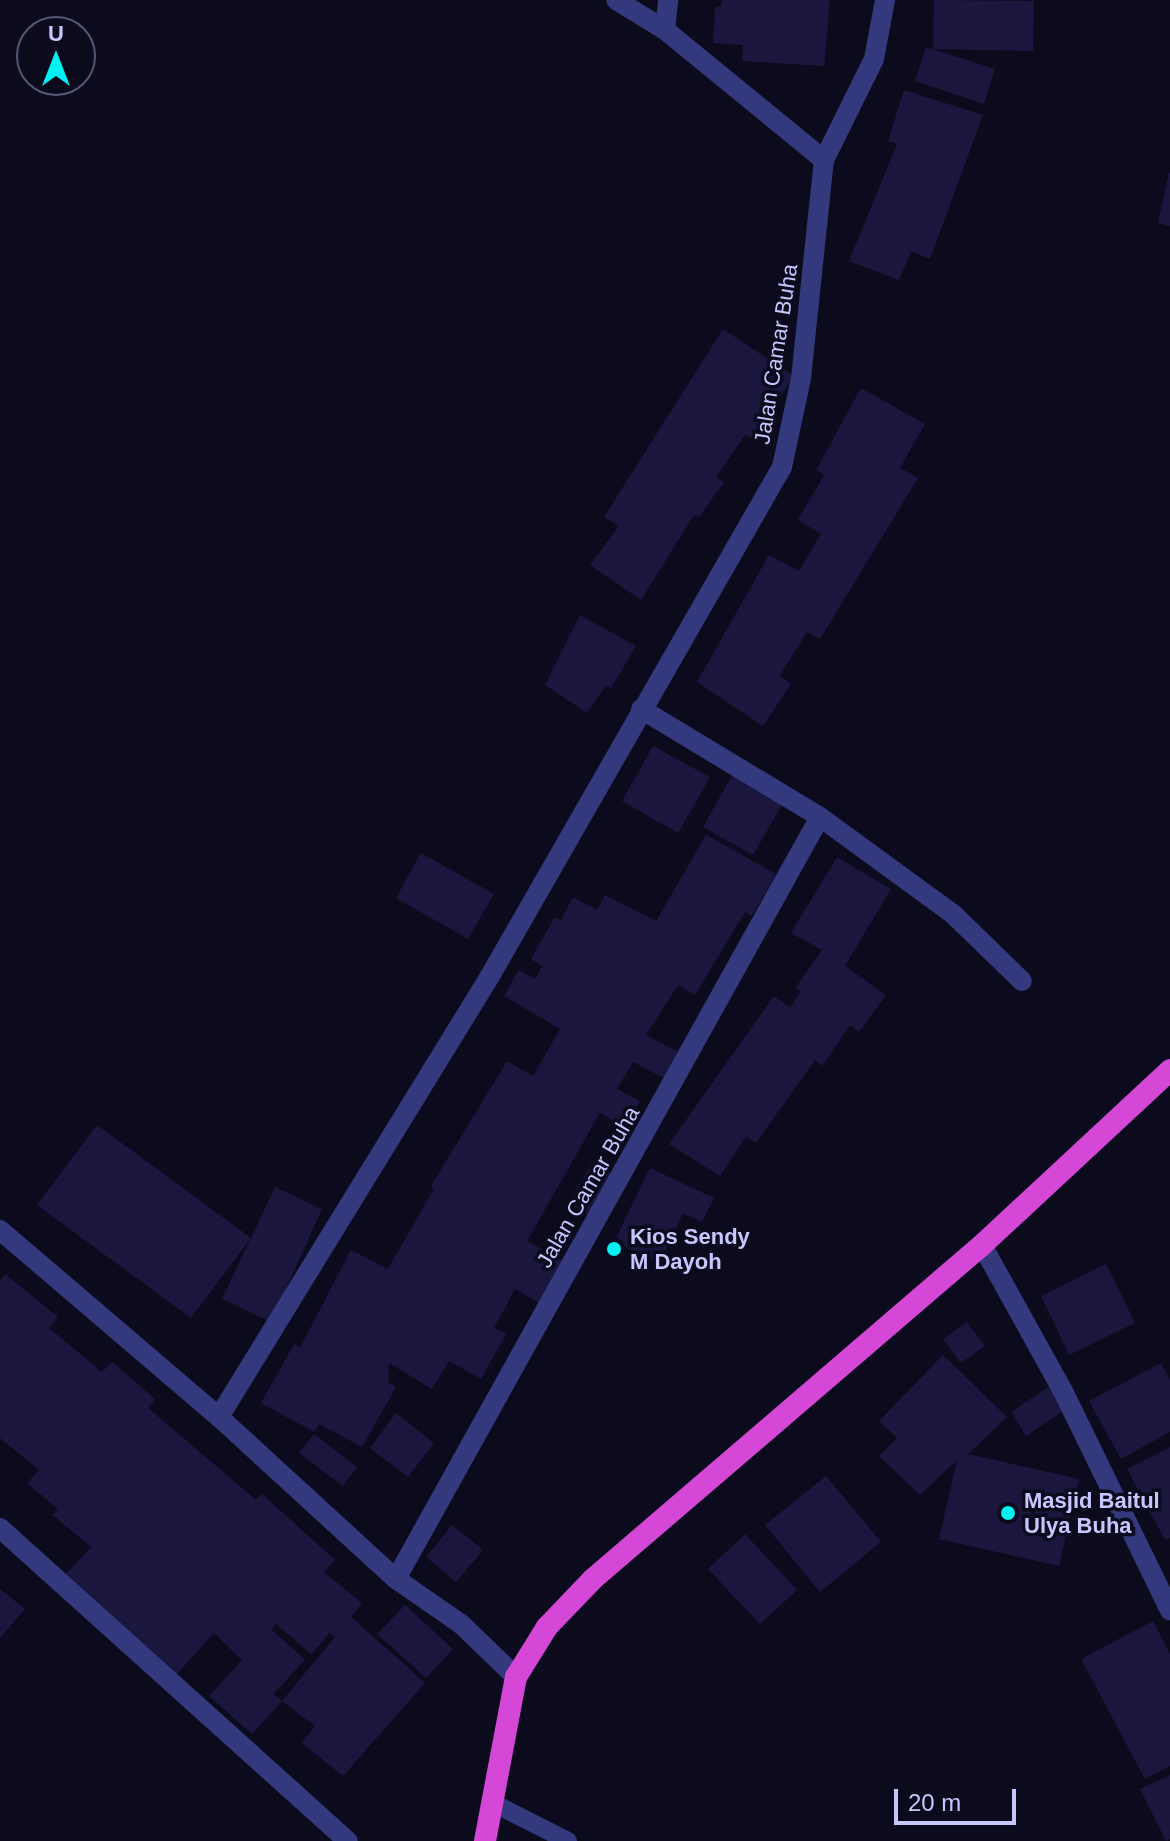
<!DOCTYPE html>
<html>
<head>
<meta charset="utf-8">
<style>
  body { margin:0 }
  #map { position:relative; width:1170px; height:1841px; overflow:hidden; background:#0c0b1d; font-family:Arial,sans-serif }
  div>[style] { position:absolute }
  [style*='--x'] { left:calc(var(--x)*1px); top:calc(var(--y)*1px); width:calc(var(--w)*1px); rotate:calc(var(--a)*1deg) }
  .building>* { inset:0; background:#1b163e }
  .service>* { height:18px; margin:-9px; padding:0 9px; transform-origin:9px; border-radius:9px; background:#34397d }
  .minor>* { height:20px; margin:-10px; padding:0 10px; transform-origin:10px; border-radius:10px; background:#34397d }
  .trunk>* { height:22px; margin:-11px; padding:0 11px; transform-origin:11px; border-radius:11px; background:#d548d7 }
  .dots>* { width:22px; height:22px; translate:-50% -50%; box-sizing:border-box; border:4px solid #0c0b1d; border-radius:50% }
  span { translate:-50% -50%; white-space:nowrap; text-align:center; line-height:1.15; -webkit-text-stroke:7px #0c0b1d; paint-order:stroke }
  .street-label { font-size:22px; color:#c7c7ff }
  .poi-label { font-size:22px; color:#c7c7ff; font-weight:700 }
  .left { translate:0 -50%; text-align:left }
  .north { position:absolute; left:16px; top:16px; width:80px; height:80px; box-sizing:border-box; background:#0c0b1d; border:2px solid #575677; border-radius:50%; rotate:0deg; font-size:22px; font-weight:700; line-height:32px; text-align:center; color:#c7c7ff }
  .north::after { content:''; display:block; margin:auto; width:28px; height:36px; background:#00f1f2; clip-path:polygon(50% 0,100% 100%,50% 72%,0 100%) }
  .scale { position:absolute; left:894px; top:1789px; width:122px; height:36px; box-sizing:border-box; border:4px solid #c7c7ff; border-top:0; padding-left:10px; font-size:24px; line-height:28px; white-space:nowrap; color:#c7c7ff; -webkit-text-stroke:6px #0c0b1d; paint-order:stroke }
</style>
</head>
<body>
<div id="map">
  <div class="building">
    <i style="clip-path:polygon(722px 0,830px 0,824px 66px,742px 61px,743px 45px,713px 43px,715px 7px,721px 7px)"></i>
    <i style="clip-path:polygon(934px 0,1034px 1px,1033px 51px,933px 49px)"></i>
    <i style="clip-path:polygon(926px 47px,995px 69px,984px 104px,915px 81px)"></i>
    <i style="clip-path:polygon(904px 90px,983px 115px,930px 259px,911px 251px,899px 280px,849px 261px,897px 144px,888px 141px)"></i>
    <i style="clip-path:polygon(1169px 173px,1170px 173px,1170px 226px,1158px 223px)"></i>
    <i style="clip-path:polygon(723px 329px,794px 376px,752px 439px,745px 435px,716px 477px,724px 482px,699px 517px,694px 515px,641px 600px,590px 565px,619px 526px,604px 517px)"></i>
    <i style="clip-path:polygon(861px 388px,925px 424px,900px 468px,918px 478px,820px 639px,807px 632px,780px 675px,791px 684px,763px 726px,697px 682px,769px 555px,799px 571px,821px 534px,798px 520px,824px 475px,816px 470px)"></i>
    <i style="clip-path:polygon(580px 615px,636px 646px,611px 688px,606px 686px,587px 713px,545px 685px)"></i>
    <i style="clip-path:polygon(653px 746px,710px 777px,678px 833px,622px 801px)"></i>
    <i style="clip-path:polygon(735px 770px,786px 798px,753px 855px,703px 827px)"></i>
    <i style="clip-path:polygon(706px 835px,776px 874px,752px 916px,745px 912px,695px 995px,678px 985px,646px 1035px,682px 1054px,668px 1080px,633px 1062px,617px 1089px,640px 1101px,625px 1127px,600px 1113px,527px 1241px,563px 1261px,539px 1303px,515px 1289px,494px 1328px,506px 1334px,481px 1379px,449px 1361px,432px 1389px,389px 1363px,388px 1382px,396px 1387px,362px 1447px,319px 1424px,314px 1432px,261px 1403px,294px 1344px,300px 1348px,351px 1250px,388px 1269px,434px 1189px,431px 1186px,507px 1061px,533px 1076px,560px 1029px,504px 996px,519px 970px,535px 979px,542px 966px,531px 959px,555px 917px,561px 920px,573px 897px,597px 910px,605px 895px,656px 921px)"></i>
    <i style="clip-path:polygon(421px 853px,494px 894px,468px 939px,396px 898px)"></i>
    <i style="clip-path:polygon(837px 857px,891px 889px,845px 966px,886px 995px,859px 1032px,850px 1025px,822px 1066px,815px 1060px,756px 1143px,746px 1136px,720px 1176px,669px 1144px,774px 996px,790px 1008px,801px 991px,796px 987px,822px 950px,791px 933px)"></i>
    <i style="clip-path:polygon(97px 1125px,251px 1238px,275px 1187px,322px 1209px,271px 1322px,222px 1299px,251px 1238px,191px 1318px,37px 1205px)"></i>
    <i style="clip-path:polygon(592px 1163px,617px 1176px,593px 1217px,569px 1203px)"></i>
    <i style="clip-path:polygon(650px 1168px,714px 1198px,702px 1222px,683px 1213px,659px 1263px,614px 1242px)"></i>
    <i style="clip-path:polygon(1106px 1264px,1135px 1323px,1069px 1355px,1041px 1296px)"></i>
    <i style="clip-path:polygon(5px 1274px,58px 1317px,49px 1328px,102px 1372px,112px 1362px,155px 1399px,148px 1408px,256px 1500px,262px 1494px,335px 1560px,324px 1572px,362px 1603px,351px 1617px,425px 1683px,343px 1776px,302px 1743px,315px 1726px,282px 1701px,335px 1637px,330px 1633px,311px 1654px,276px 1624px,271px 1629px,305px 1660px,273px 1694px,282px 1701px,252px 1734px,209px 1696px,242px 1660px,214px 1633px,176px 1675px,66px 1574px,91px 1547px,53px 1515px,58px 1509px,27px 1483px,39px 1470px,0 1438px,0 1281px)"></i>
    <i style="clip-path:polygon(967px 1322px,985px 1346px,961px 1363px,943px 1339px)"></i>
    <i style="clip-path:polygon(943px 1355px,1007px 1417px,968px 1454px,1079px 1479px,1059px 1566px,939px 1539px,957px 1460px,920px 1495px,879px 1456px,897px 1438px,879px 1421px)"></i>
    <i style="clip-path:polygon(1161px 1363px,1170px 1379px,1170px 1432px,1121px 1459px,1089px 1401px)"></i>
    <i style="clip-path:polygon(1050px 1386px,1066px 1409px,1026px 1436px,1011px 1412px)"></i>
    <i style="clip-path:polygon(396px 1413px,434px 1443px,408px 1477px,370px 1448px)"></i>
    <i style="clip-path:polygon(314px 1434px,357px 1467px,343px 1486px,299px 1453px)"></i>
    <i style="clip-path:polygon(1170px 1447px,1170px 1538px,1165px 1540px,1127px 1469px)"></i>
    <i style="clip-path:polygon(826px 1476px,881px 1542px,820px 1592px,765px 1525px)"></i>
    <i style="clip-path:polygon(452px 1525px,483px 1550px,456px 1582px,426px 1557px)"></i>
    <i style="clip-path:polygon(745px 1534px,797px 1590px,760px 1624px,708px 1569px)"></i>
    <i style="clip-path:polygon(0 1589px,25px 1609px,0 1638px)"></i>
    <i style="clip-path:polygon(405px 1605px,453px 1649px,426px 1678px,377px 1634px)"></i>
    <i style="clip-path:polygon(1153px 1621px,1170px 1654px,1170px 1766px,1145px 1779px,1081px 1659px)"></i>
    <i style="clip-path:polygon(1170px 1775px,1170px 1839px,1166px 1841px,1140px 1789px)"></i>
  </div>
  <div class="service">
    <i style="--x:493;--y:1803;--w:84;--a:26.9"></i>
  </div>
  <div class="minor">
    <i style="--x:665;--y:30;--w:30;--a:-84"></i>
    <i style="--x:824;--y:160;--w:113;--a:-63.7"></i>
    <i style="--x:874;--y:59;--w:60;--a:-79.4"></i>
    <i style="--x:820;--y:817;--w:165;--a:36.1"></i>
    <i style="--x:953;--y:914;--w:96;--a:44.2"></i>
    <i style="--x:0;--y:1230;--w:288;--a:40.5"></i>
    <i style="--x:219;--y:1417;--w:240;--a:42.5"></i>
    <i style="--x:396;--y:1579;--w:79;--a:34.7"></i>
    <i style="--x:461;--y:1624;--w:76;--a:43.9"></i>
    <i style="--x:982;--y:1245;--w:167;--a:61"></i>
    <i style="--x:1063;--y:1391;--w:244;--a:64"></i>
    <i style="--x:219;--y:1417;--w:518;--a:-58.43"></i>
    <i style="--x:490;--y:976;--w:587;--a:-60.16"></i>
    <i style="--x:782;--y:467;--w:91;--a:-77.9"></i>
    <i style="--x:801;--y:378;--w:219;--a:-84"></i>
    <i style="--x:824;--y:160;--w:205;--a:-140.7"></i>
    <i style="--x:665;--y:30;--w:57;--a:-148.5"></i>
    <i style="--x:0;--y:1528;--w:468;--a:42"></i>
    <i style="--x:396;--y:1579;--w:872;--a:-60.91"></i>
    <i style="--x:820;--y:817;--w:209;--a:-148.9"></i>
  </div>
  <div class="trunk">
    <i style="--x:485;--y:1841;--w:167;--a:-79.3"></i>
    <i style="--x:516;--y:1677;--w:59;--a:-58.2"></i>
    <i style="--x:547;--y:1627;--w:66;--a:-46.2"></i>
    <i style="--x:593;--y:1579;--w:513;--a:-40.65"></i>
    <i style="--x:982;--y:1245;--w:257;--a:-42.9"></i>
  </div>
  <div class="dots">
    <i style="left:614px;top:1249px;background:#00f1f2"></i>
    <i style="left:1008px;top:1513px;background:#00f1f2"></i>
  </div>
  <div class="street-label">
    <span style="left:776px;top:354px;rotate:-81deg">Jalan Camar Buha</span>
    <span style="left:588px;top:1187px;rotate:-60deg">Jalan Camar Buha</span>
  </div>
  <div class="poi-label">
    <span class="left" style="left:630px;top:1249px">Kios Sendy<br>M Dayoh</span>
    <span class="left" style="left:1024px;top:1513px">Masjid Baitul<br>Ulya Buha</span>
  </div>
  <div class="north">U</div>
  <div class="scale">20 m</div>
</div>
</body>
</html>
